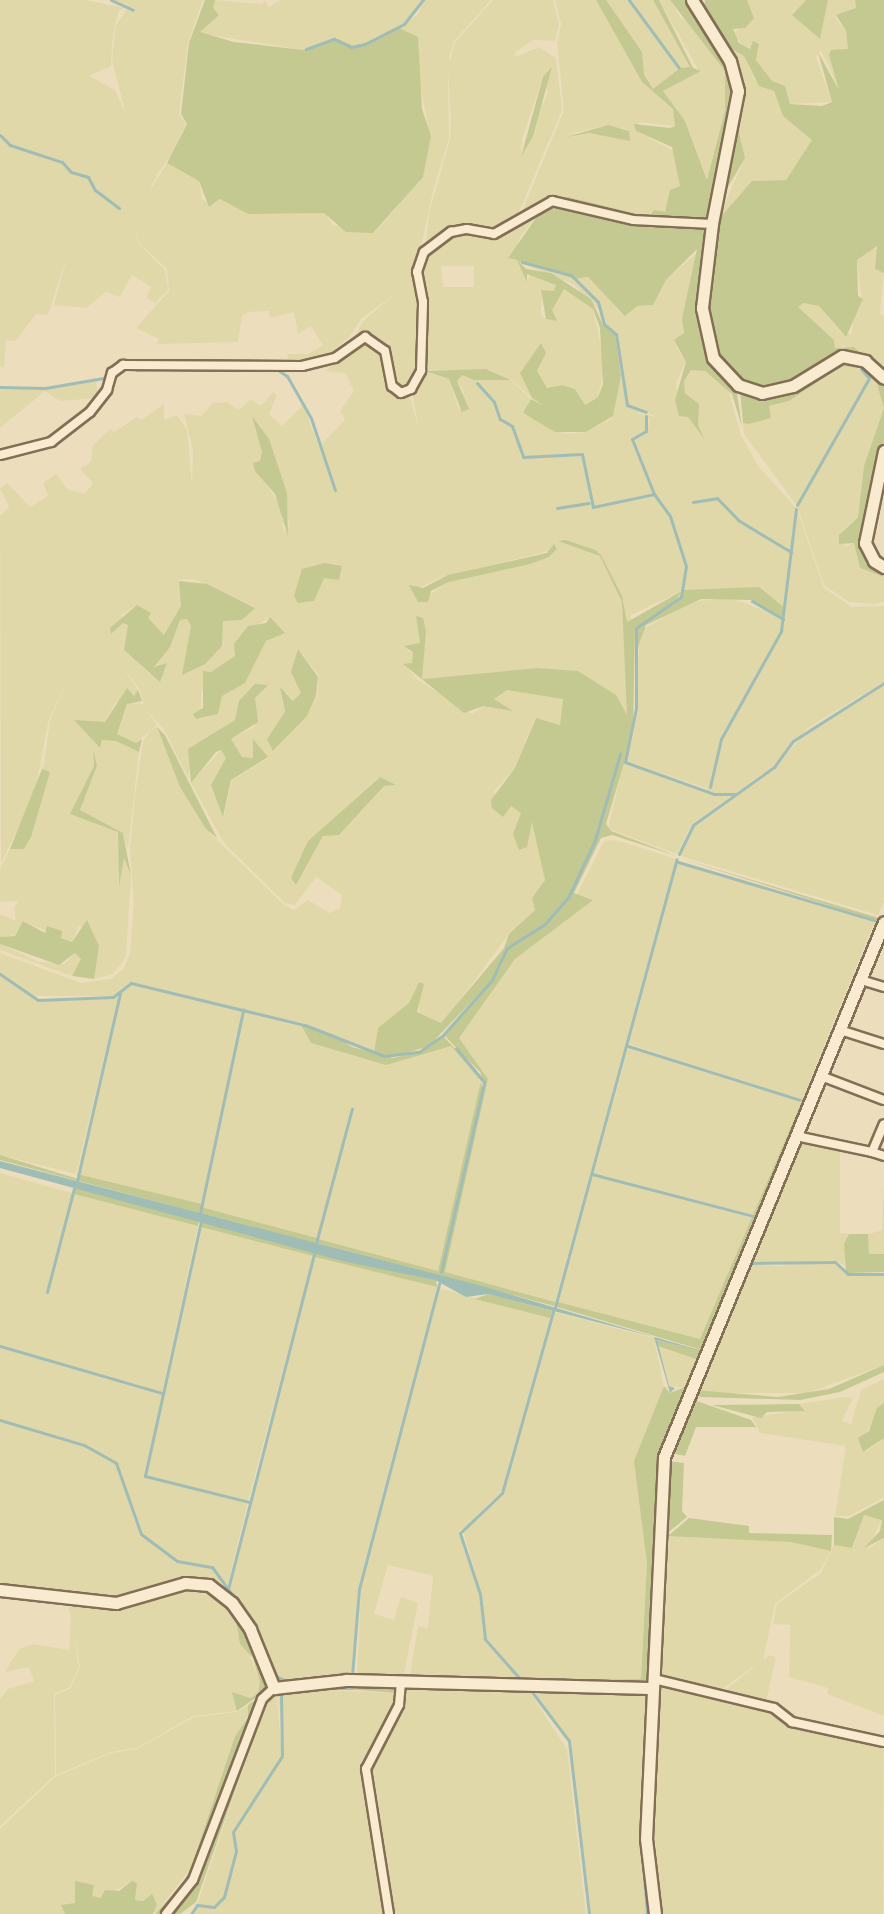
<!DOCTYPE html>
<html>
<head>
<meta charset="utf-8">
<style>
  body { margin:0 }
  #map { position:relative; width:884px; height:1914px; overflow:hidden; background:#ecdebd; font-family:Georgia,serif }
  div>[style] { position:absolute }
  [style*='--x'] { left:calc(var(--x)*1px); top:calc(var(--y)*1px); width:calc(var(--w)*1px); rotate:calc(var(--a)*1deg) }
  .farmland>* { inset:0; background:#e1d8aa }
  .green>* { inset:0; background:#c3c991 }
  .water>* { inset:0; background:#a0bdb5 }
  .stream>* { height:3px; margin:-1.5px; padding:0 1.5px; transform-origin:1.5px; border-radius:1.5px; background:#a0bdb5 }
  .roads { filter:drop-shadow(2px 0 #836e56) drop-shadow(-2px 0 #836e56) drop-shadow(0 2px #836e56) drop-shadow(0 -2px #836e56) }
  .street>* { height:8px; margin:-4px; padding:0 4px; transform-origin:4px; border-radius:4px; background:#f8ebcf }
  .secondary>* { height:11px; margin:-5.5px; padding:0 5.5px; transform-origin:5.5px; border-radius:5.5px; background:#f8ebcf }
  span { translate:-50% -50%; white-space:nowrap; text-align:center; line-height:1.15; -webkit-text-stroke:6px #f4e8cc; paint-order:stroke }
</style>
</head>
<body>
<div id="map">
  <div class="farmland">
    <i style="clip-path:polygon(evenodd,0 0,86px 0,125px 8px,119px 11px,115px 25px,112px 45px,111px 66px,89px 76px,115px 90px,125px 112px,112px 60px,116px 25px,129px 6px,112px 0,203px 0,188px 43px,179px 114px,186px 124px,171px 155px,158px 173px,149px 192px,167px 163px,191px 173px,199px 181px,202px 199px,212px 206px,220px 199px,248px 214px,325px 213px,333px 225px,374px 233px,392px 213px,415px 185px,428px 125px,419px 80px,418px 38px,399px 28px,418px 14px,424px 0,491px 0,454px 41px,450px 54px,449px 64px,455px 42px,493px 0,553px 0,559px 24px,555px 41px,534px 40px,515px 52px,515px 57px,539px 47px,556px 58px,562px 110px,515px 221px,495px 232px,467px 228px,426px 245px,429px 213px,450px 139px,451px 119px,448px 71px,449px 139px,434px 187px,416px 271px,411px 282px,361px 319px,350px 336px,320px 361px,288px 361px,287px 354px,307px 354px,323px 345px,311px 326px,298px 334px,294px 312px,270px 318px,269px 311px,248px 312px,242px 316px,238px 342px,157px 344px,159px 339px,136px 328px,169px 291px,167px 269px,139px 243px,136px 231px,138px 243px,165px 270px,168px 290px,155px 303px,146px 298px,151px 287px,132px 275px,120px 297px,106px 292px,86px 308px,54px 305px,67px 257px,48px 315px,36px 314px,16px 341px,6px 340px,4px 368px,0 366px,0 136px,10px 145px,30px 150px,10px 144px,0 134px,0 0,543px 77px,548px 92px,521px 156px,522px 139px,543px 77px)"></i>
    <i style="clip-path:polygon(215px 0,262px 4px,265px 0,269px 7px,281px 0,423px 0,404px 23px,364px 44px,352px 46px,334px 38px,303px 50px,204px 34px,200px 31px,203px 26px,219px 15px,213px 8px)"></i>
    <i style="clip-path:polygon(evenodd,555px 0,596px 0,642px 82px,673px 109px,675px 126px,639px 122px,636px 131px,674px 151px,680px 186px,665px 212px,629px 215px,568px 197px,540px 202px,521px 214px,564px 110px,557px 43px,561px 24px,555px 0,603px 126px,626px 129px,630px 141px,589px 133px,566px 135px,603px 126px)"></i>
    <i style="clip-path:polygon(606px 0,628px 0,633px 5px,630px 0,653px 0,690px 67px,679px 68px,653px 89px)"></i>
    <i style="clip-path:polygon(659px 0,670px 0,681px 18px,691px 22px,725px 71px,725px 111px,708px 181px,685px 121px,663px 91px,699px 71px)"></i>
    <i style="clip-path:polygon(747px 0,806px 0,793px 13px,820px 38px,828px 0,855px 0,856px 8px,835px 17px,846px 31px,848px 49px,829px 55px,839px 90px,821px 50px,816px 57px,832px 102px,790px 104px,785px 86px,772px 81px,756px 60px,759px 49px,743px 46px,733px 33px,754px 18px)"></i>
    <i style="clip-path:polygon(727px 47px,744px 56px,755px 80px,774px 91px,783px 116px,813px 140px,786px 180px,752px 181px,717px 221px,745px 158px,738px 128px,742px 107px)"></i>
    <i style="clip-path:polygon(evenodd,543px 208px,520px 237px,513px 259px,570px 276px,597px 302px,601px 319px,599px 310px,573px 284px,518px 262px,527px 281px,530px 274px,557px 285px,554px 291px,542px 290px,541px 315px,546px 319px,564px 289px,593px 309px,605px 365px,598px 397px,584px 405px,575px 389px,562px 385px,547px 388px,537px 372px,542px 363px,521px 373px,532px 398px,512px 380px,490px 370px,422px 370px,419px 272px,437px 241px,467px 231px,500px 234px,543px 208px,441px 266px,474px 266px,474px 287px,443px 287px,441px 266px)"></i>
    <i style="clip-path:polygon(873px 246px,878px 250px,875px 269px,884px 273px,880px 314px,884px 316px,884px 370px,845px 346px,835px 348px,834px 340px,797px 307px,804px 302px,819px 306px,843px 335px,852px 333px,853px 315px,862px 303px,857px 260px)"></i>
    <i style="clip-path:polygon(evenodd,700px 250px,682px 319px,684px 333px,676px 347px,686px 362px,676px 382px,679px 416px,688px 417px,705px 439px,698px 425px,698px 404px,685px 392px,684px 380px,691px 369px,705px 371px,728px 389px,741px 435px,759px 467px,797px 509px,824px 588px,852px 607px,884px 606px,884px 682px,809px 727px,773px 766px,692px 824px,677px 854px,608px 829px,624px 762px,700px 789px,708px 789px,626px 761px,634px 733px,640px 631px,691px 602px,730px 598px,777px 615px,783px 620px,781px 631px,785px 618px,792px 552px,794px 517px,785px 608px,753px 591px,683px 590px,687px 566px,683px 554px,671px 516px,655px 493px,633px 439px,647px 431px,650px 420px,647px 417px,646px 430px,631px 439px,654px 494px,669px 516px,686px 566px,682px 591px,631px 615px,627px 718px,615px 695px,578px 671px,538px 668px,421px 679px,426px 632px,417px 617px,420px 644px,406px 651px,413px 652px,412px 664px,404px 664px,417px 679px,472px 714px,483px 706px,505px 705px,493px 699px,507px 690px,563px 698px,560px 725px,535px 718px,515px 768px,494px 791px,503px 816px,511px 806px,522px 813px,513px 834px,527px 847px,531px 820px,539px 841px,545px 880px,532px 898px,535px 910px,509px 934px,447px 1018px,440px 1023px,419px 1015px,419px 982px,409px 1003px,378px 1028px,374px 1053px,305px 1024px,131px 982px,113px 996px,32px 996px,38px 1000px,86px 1000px,113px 997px,119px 995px,76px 1174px,0 1155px,0 953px,81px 983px,111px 979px,124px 968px,130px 953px,134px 904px,130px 849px,135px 796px,143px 741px,151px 730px,157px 727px,206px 829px,284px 905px,294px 910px,308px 900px,330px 913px,340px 908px,342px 895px,316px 877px,295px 905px,285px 903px,224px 843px,191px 783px,221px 750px,226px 758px,218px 774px,224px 816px,232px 780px,268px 758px,253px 739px,253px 758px,242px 757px,231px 739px,254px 727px,252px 689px,235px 720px,218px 735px,195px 744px,188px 778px,164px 729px,148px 712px,157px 725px,136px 743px,117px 734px,128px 703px,144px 704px,139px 689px,122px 666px,138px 690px,134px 696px,128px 692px,120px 704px,116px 702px,105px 722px,82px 725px,97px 746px,103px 740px,116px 741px,139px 752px,128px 849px,123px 833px,80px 810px,97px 767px,93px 752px,94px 766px,74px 809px,78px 816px,114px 829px,120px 837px,118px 886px,124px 857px,131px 875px,126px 957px,113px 974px,94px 979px,99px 946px,79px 925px,72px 942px,23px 921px,15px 935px,0 937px,0 914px,16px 921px,14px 907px,19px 901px,0 902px,0 869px,10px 849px,24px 849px,31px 837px,49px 772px,42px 769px,44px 765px,50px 720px,67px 681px,49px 719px,34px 796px,1px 863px,0 516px,9px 507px,0 488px,7px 483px,30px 507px,48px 496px,43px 483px,56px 474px,67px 489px,85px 494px,93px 483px,80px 469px,91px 462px,93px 445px,110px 429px,114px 432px,137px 417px,141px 420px,164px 404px,164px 420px,177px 415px,187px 430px,192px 484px,193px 450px,184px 414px,201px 416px,213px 403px,227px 402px,239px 410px,250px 399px,261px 406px,273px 392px,277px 395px,269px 414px,282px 426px,303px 405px,326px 465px,321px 444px,345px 420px,340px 411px,354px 391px,345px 373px,325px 371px,366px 340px,379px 347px,387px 389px,399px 395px,409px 394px,419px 429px,412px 392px,425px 371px,449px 379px,459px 410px,464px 392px,457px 381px,462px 374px,474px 380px,511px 380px,531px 399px,523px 414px,565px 434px,586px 432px,611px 419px,621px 376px,627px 405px,646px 413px,637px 413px,657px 417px,628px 404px,616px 333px,604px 324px,598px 302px,575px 279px,588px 277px,625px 315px,637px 306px,653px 305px,666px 280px,700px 250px,260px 425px,286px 499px,289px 527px,284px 532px,280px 506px,262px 477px,262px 445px,255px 429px,260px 425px,700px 250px,557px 549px,549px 557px,449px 582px,418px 602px,417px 589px,442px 577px,557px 549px,700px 250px,193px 579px,255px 607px,242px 620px,223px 621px,222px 646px,183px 675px,191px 626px,187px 619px,180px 619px,151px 675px,124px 650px,128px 625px,121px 615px,137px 605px,150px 613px,147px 618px,164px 636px,181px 607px,179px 580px,193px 579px,700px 250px,270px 617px,289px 637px,285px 633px,266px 641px,251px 671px,222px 695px,218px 714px,201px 719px,201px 693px,211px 672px,235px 656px,234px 644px,245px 633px,270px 617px,700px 250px,299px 650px,319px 676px,317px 696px,307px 716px,274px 751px,268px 740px,285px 713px,281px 697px,286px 692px,294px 701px,301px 693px,299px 650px,700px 250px,379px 777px,394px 785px,384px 785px,348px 826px,323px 836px,301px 877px,308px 841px,379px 777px)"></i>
    <i style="clip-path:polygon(417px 275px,419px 371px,404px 390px,395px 386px,387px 351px,377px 338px,368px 333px,353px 340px,363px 321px)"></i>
    <i style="clip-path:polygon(841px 366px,856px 366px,868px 378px,799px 503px,869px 378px,868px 374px,882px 392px,884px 408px,864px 466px,858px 516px,843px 530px,845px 547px,854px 543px,860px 568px,884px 577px,884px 602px,874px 604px,849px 602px,824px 585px,797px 506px,744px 434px,743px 423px,766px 420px,769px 406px,780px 404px)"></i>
    <i style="clip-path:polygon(96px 380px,98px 398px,60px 401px,45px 391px,0 428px,0 388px,45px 389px)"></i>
    <i style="clip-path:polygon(884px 684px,884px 902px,878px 915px,680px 856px,694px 825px,774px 768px,809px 729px)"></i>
    <i style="clip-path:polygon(616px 840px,676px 859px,555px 1302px,445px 1273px,488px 1079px,459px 1038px,515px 959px,592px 899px,577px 894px,604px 841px)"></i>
    <i style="clip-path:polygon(678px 862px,875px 921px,802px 1100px,629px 1044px)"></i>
    <i style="clip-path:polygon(0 944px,39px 962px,64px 964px,75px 953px,81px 959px,72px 976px,0 950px)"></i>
    <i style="clip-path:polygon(131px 984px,301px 1025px,311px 1043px,383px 1064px,451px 1046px,478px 1075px,481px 1089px,438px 1271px,318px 1239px,352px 1108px,317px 1238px,201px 1207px,237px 1038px,202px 1204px,77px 1174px,120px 994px)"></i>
    <i style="clip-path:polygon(628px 1048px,801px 1102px,755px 1215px,594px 1173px)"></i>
    <i style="clip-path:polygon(805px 1139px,840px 1149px,840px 1233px,849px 1234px,844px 1265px,835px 1261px,797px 1264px,835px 1263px,846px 1274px,884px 1274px,884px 1365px,807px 1393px,698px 1393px,694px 1390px,750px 1264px,780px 1266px,790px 1265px,749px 1262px)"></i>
    <i style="clip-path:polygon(0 1173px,72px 1193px,48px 1294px,74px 1194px,198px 1226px,162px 1392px,0 1345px)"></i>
    <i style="clip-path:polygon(593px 1175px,753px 1218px,700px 1339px,558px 1302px)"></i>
    <i style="clip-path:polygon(884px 1183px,884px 1254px,869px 1254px,868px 1234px,882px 1230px)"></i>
    <i style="clip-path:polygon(201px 1227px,313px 1256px,248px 1501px,146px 1475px)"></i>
    <i style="clip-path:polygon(315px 1257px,437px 1287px,358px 1588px,352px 1675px,286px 1680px,275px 1676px,258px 1633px,229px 1589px)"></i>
    <i style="clip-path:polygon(439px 1288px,550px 1318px,501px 1493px,459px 1531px,479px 1594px,484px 1639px,519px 1680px,410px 1676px,418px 1626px,428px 1628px,433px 1576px,388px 1565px,374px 1614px,394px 1620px,401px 1597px,418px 1603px,404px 1674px,357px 1677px,361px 1590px)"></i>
    <i style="clip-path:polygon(554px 1312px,654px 1338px,665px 1392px,637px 1461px,647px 1563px,641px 1680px,522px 1679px,486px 1638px,481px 1592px,462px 1528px,503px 1494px)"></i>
    <i style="clip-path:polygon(658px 1346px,696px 1359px,685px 1388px,669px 1386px)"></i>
    <i style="clip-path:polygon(0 1348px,162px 1395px,144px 1477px,248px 1502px,227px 1588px,213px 1566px,177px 1561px,141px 1533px,116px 1462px,84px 1444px,0 1419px)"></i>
    <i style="clip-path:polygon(884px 1379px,884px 1403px,865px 1434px,867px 1451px,884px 1438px,884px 1497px,850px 1516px,835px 1516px,846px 1446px,760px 1433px,752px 1417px,805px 1410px,799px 1404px,846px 1397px,853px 1398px,842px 1421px,851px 1424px,861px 1390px)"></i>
    <i style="clip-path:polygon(0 1421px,84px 1445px,115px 1463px,140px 1534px,177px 1562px,212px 1568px,221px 1583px,120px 1600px,0 1587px)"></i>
    <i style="clip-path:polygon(864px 1515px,882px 1519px,867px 1550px,884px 1538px,884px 1716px,827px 1694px,828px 1688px,789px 1677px,790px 1625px,773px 1624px,777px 1604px,821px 1573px,834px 1545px,853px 1548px)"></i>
    <i style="clip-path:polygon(680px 1534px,791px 1542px,831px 1551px,821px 1569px,775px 1604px,763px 1660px,721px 1690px,661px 1676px,668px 1536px)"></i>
    <i style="clip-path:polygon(201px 1586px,218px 1596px,236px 1620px,260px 1682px,258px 1694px,250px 1698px,233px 1693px,237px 1711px,193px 1716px,137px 1748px,111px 1752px,56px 1775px,55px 1695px,70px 1689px,80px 1667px,68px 1604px,130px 1607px)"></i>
    <i style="clip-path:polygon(71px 1617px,79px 1667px,70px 1687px,54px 1694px,55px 1775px,0 1826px,0 1699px,8px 1689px,34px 1681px,29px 1667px,5px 1672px,19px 1649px,33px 1644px,69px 1650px)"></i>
    <i style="clip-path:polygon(769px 1655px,776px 1657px,766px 1702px,723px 1692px)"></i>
    <i style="clip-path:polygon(661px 1684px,775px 1711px,792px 1724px,884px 1744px,883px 1914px,661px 1914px,654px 1825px)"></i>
    <i style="clip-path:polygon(305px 1689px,397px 1693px,395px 1708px,364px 1764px,386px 1914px,191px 1914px,197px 1906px,214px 1908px,225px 1897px,236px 1851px,233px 1832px,284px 1749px,278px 1695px)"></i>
    <i style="clip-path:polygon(406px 1690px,529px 1691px,567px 1749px,586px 1914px,391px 1914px,369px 1769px)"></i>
    <i style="clip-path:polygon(533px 1691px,646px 1695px,640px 1830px,646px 1914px,591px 1914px,570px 1741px)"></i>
    <i style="clip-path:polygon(277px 1697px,282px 1755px,232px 1832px,235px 1851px,224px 1897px,213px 1907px,197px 1905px,267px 1699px)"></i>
    <i style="clip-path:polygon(248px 1705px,248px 1718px,235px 1736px,192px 1866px,157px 1912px,153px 1912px,157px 1901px,135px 1900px,136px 1889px,128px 1884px,101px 1898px,92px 1897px,90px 1891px,75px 1896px,75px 1903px,62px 1906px,65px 1914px,0 1914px,0 1829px,55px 1777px,111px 1753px,137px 1749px,194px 1717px,237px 1712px)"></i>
  </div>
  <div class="green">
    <i style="clip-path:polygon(205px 0,215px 0,213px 8px,219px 15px,200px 32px,234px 42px,303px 50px,338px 39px,356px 47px,399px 28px,418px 37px,422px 109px,431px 136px,423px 177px,373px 233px,346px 232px,324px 213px,248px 214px,220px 199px,209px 207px,199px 181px,167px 163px,187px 124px,181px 114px,189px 43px)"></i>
    <i style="clip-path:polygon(596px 0,606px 0,642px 52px,644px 74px,653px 89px,680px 68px,690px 67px,653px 0,659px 0,693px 68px,701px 71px,663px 91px,685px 121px,707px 180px,725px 111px,725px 71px,670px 0,690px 0,728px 62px,735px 82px,707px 219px,635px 218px,561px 200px,521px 216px,540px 202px,568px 197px,649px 217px,654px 210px,665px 212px,670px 190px,680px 186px,672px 147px,636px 131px,634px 124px,670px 128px,675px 126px,673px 109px,642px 82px)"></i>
    <i style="clip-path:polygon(evenodd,705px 0,747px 0,754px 18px,745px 28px,733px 29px,739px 43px,750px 49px,753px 41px,759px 44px,756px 60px,772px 81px,785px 86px,790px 104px,822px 106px,832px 102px,818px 52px,839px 90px,829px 55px,831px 50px,848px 49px,846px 31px,836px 15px,856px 8px,855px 0,884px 0,884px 273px,875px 269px,877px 246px,857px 260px,858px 296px,863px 299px,846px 337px,819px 306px,804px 303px,798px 307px,834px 340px,835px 348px,854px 347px,884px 374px,855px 354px,787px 386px,750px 388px,720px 364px,705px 326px,714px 224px,740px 95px,704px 10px,705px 0,728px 47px,744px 56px,759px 86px,774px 91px,783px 116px,812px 140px,786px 180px,752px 181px,718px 220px,728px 187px,745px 158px,738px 128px,743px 83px,728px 47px)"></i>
    <i style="clip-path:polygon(806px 0,828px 0,820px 39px,792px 15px)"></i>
    <i style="clip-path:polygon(552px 67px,533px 136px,521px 157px,543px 77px)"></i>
    <i style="clip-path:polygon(608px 125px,629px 131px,630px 141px,589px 133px,566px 137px)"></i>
    <i style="clip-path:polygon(553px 204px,610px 217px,707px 226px,699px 321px,705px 346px,736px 387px,742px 427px,732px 394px,705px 371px,691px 370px,684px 381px,685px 393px,699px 404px,698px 425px,705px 440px,688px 417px,679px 416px,675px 400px,686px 362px,674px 340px,684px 333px,682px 319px,697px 249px,666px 280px,653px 305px,637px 306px,625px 316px,588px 277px,575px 279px,518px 261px,526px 269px,551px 273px,591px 299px,603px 325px,615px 334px,621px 376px,613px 416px,586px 432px,555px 432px,523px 413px,531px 399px,544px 406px,532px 398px,520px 373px,541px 343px,546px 353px,537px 371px,547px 388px,562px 385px,575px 389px,585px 405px,598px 397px,603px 384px,600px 328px,593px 309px,564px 289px,552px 310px,557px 321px,546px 319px,541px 290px,554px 291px,556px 285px,527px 274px,527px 282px,517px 260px,508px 258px,543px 208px)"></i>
    <i style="clip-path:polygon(860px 361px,884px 383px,884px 441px,863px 534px,884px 577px,860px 568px,854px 543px,839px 544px,839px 535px,858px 517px,864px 466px,884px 408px,877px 384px,861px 368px,841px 366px,789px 401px,769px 406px,771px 418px,749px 424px,743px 423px,740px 389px,770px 396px,833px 362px)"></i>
    <i style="clip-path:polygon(486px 369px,511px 380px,474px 380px,462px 375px,457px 381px,469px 409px,462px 412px,449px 379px,425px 371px)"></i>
    <i style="clip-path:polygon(252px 416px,269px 439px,287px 493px,288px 536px,275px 494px,255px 471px,253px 463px,260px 461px,262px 452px)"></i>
    <i style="clip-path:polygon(566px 540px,595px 550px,601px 555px,622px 596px,627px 622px,682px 591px,674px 603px,635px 628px,633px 733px,606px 824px,611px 831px,677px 856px,612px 835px,601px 838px,574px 893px,593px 900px,515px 959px,459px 1038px,488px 1079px,445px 1272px,555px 1302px,554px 1306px,317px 1243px,318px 1239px,438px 1271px,481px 1081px,451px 1046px,386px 1065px,311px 1043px,301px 1025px,332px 1034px,352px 1047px,393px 1058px,419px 1052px,430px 1047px,443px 1036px,481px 1076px,482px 1089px,441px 1272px,484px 1082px,480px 1072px,444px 1035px,493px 980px,502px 965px,506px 952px,492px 980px,429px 1046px,393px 1057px,374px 1053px,378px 1028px,409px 1003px,419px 982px,424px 984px,417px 1012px,441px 1023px,504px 948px,509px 934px,535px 910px,532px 898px,545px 880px,532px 822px,527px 847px,519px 850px,513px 834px,521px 813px,511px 806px,503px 817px,492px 808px,491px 800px,515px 768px,536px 718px,560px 725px,563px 699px,507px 690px,494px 699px,513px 711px,483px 706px,464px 713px,403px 664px,412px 663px,413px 652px,404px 646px,420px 643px,416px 616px,423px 618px,426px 632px,422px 679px,538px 668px,578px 671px,616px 695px,627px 715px,622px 602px,600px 556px,558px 541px)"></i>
    <i style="clip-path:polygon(554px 544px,557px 549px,549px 557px,530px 564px,449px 582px,431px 591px,428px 602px,418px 602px,409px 585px,423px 588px,448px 575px,547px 553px)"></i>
    <i style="clip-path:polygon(324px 563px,342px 566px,339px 580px,324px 578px,314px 601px,298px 603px,294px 596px,302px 569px)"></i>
    <i style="clip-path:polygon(179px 581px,207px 584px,255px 608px,242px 620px,223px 621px,222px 646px,205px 664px,182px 675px,191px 626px,187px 619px,180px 620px,170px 647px,154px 667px,167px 663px,160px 682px,124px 650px,128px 625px,123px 623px,111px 634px,110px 628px,137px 605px,151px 613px,148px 618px,164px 635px,181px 606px)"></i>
    <i style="clip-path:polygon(759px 587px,785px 608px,784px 618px,752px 600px,701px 599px,646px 625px,636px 653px,638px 625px,675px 604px,683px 590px)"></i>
    <i style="clip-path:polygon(270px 617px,285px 633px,266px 641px,245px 683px,222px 696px,218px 714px,196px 719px,193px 714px,203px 708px,203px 671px,211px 672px,235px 656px,234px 644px,248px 626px,266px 623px)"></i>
    <i style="clip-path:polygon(298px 649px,318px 677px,316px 696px,307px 716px,273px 751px,267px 739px,285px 712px,280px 687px,293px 701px,301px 693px,291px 672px)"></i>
    <i style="clip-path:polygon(255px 684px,268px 685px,255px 698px,258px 722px,231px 739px,242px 757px,253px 758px,253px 739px,268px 757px,231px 780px,223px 817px,211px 785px,226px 758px,221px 750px,216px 752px,191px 783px,188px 749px,235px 720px,239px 701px)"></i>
    <i style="clip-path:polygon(127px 688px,134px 696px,138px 690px,142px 701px,127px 704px,117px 734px,136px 743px,142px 739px,139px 752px,116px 741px,102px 740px,100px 748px,74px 720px,105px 722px)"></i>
    <i style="clip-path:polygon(157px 727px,165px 735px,217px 838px,206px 829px,180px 787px)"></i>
    <i style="clip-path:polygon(93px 749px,97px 766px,80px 810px,123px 833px,131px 875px,124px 858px,119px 887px,118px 832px,70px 814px,94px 766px)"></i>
    <i style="clip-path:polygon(42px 769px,50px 772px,31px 837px,24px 849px,10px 849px)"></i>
    <i style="clip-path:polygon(380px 777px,396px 785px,384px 786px,339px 835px,323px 836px,296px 885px,291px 878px,308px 841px)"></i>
    <i style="clip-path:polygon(679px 858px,879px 918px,882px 921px,668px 1437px,652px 1681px,639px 1686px,414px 1681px,408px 1674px,521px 1681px,641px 1679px,647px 1563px,634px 1461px,664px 1386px,670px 1393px,685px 1387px,696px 1359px,658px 1346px,657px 1340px,702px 1350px,557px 1307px,558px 1302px,700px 1339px,879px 921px)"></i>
    <i style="clip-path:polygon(87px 920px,99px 946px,94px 979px,72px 976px,81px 959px,75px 953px,59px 965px,0 944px,0 937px,15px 936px,23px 921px,45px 933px,47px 926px,62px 931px,61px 938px,72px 942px)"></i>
    <i style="clip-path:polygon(799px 1138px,805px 1139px,694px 1390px,778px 1397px,829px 1389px,884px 1365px,884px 1372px,840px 1392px,800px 1400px,701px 1397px,690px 1392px)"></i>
    <i style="clip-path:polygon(0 1155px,78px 1179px,77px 1174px,202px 1204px,199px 1213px,0 1160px)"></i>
    <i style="clip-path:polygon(75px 1188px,199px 1221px,198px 1226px,74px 1194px)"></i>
    <i style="clip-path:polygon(200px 1209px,201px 1207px,317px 1238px,315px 1243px,200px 1213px)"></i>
    <i style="clip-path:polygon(202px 1221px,314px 1250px,313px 1256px,201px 1227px)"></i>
    <i style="clip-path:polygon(849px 1234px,868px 1234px,869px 1254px,884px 1254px,884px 1272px,846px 1273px,844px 1244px)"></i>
    <i style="clip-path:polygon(316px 1250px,436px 1280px,437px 1287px,315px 1257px)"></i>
    <i style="clip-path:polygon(488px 1294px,552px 1311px,550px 1318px,475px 1299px)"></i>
    <i style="clip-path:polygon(694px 1400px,751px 1420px,756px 1427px,696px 1427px,685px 1456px,668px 1452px)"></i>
    <i style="clip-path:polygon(884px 1403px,884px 1438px,863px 1452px,858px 1438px,869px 1431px,877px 1408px)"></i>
    <i style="clip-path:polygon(799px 1404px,805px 1411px,767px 1412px,761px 1418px,712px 1405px)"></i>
    <i style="clip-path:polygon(668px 1461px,684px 1463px,682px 1511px,687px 1517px,665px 1535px)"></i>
    <i style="clip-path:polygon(884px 1500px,884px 1538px,864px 1548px,880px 1531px,882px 1520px,864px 1515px,852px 1548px,834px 1545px,834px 1517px,848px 1519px)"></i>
    <i style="clip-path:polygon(689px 1518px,749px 1526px,749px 1533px,832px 1535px,831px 1551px,791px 1542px,668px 1536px,660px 1676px,718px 1691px,657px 1678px,665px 1539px,668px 1536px)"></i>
    <i style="clip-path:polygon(187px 1584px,201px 1584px,217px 1591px,260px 1651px,271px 1687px,237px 1711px,232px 1692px,250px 1698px,258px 1694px,260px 1682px,253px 1658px,240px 1644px,236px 1620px,208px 1588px,195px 1587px,124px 1608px,68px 1604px,68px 1600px,127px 1604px)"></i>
    <i style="clip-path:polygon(315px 1684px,398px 1688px,397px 1705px,365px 1772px,387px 1914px,364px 1770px,397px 1693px,321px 1687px,280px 1692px,267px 1699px,196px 1902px,180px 1914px,169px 1914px,196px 1877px,267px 1694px)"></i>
    <i style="clip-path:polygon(258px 1698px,191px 1879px,163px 1914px,155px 1914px,182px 1885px,192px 1865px,235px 1736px,248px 1718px,248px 1705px)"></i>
    <i style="clip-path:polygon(75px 1881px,94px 1885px,92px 1896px,101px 1898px,105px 1890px,119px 1891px,132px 1881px,137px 1883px,135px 1900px,143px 1901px,152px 1894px,157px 1904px,153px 1914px,65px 1914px,61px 1905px,75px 1903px)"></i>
  </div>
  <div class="water">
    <i style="clip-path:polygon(0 1161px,482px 1286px,702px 1351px,657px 1340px,669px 1386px,675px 1388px,670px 1393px,654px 1337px,488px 1294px,466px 1297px,435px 1280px,342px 1261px,0 1168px)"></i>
  </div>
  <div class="stream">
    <i style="--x:111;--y:0;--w:24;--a:24"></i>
    <i style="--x:629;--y:0;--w:84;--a:53.7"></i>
    <i style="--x:306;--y:49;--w:30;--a:-20"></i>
    <i style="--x:334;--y:39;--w:19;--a:25"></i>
    <i style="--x:351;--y:47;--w:14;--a:-12"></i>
    <i style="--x:365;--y:44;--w:44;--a:-27.1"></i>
    <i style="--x:404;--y:24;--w:31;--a:-52"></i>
    <i style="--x:0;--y:135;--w:14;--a:45"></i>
    <i style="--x:10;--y:145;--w:55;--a:18.1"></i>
    <i style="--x:62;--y:162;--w:13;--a:48"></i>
    <i style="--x:71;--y:172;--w:18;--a:16"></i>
    <i style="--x:88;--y:177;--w:15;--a:62"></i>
    <i style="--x:95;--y:190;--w:30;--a:37"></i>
    <i style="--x:522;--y:262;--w:51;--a:14.9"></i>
    <i style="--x:571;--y:275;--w:38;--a:45"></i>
    <i style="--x:598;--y:302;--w:23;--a:75"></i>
    <i style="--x:604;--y:324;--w:16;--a:40"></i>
    <i style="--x:616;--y:334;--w:72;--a:81.2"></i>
    <i style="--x:627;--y:405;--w:20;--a:20"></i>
    <i style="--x:171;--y:369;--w:107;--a:0.5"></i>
    <i style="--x:278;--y:370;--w:11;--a:34"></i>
    <i style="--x:287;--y:376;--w:48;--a:60.3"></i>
    <i style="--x:311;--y:418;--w:76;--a:71.6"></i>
    <i style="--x:136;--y:370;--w:24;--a:-2"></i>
    <i style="--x:477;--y:383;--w:25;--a:48"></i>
    <i style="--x:494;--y:402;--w:18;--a:71"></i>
    <i style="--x:500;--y:419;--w:14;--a:30"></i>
    <i style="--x:512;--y:426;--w:33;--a:70"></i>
    <i style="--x:523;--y:457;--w:59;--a:-2.9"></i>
    <i style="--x:582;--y:454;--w:54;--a:78.3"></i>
    <i style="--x:593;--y:507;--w:62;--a:-12"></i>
    <i style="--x:0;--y:387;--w:45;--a:1.3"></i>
    <i style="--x:45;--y:388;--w:65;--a:-9.8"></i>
    <i style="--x:646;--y:416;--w:15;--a:90"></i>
    <i style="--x:646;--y:431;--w:16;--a:150"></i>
    <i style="--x:632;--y:439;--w:59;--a:68.2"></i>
    <i style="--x:654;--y:494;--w:27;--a:54"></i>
    <i style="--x:670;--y:516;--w:52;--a:72.3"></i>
    <i style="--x:686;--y:566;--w:31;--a:99"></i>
    <i style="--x:681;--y:597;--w:55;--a:145.4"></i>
    <i style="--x:636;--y:628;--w:80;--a:90"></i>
    <i style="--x:636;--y:708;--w:55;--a:101.5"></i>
    <i style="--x:625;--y:762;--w:95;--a:19.8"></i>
    <i style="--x:714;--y:794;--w:21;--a:0"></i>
    <i style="--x:693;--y:502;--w:24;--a:-9"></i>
    <i style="--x:717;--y:498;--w:30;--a:46"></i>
    <i style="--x:738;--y:520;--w:62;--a:31.1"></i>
    <i style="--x:797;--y:505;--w:146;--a:-60.4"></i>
    <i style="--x:869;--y:378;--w:12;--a:-132"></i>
    <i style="--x:557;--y:508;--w:32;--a:-9"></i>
    <i style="--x:752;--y:601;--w:36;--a:30"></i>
    <i style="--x:710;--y:787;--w:49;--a:-77.1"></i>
    <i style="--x:721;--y:739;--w:124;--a:-60.9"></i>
    <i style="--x:781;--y:631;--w:123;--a:-83"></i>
    <i style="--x:679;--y:854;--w:32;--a:-64"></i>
    <i style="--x:693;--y:825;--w:100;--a:-35.6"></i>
    <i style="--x:774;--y:767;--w:32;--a:-54"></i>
    <i style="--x:793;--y:741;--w:108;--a:-32.5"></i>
    <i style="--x:678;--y:862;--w:208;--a:16.5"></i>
    <i style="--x:0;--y:974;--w:46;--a:34.4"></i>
    <i style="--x:38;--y:1000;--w:75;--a:-2.3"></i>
    <i style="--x:113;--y:997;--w:23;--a:-38"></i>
    <i style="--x:131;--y:983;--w:179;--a:13.6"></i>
    <i style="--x:305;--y:1025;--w:85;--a:21.4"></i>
    <i style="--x:384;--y:1056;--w:35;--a:-7"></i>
    <i style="--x:419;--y:1052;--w:29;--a:-35"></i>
    <i style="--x:443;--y:1035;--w:74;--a:-48.3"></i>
    <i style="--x:492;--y:980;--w:35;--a:-65"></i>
    <i style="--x:507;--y:948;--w:45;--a:-32.3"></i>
    <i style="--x:545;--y:924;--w:35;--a:-49"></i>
    <i style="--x:568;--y:898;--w:64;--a:-65"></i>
    <i style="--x:595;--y:840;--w:90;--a:-73.8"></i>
    <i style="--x:628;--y:1046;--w:180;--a:17.4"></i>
    <i style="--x:592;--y:1174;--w:166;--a:14.6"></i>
    <i style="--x:77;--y:1181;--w:193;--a:-77.1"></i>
    <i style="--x:200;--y:1213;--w:208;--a:-78"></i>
    <i style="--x:201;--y:1221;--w:261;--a:102.4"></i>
    <i style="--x:145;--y:1476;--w:107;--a:14"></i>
    <i style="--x:316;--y:1243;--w:139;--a:-75"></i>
    <i style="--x:441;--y:1272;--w:195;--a:-77.2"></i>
    <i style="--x:484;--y:1082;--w:44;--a:-129.5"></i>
    <i style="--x:47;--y:1292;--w:107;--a:-75.4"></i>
    <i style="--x:555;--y:1307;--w:464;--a:-74.8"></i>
    <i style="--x:716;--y:1343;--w:87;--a:-67"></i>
    <i style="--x:750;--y:1263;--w:85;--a:-0.7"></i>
    <i style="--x:835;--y:1262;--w:18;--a:43"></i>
    <i style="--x:848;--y:1274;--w:36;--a:0"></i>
    <i style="--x:0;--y:1346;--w:169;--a:16.2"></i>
    <i style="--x:0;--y:1420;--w:88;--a:16.6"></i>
    <i style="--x:84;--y:1445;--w:37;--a:29"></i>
    <i style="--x:116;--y:1463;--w:75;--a:70.6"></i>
    <i style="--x:141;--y:1534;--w:45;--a:36.9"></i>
    <i style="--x:177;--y:1561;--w:36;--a:10"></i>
    <i style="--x:212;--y:1567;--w:67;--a:54.2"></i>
    <i style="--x:228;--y:1589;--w:350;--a:-75.6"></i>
    <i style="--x:257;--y:1631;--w:28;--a:69"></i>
    <i style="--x:274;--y:1675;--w:13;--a:27"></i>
    <i style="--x:286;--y:1681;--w:51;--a:-5.6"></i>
    <i style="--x:352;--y:1676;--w:87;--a:-85.4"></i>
    <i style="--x:359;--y:1589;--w:316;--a:-75.3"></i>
    <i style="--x:521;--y:1680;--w:55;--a:-131.3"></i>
    <i style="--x:485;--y:1639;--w:45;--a:-96.3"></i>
    <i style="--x:480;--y:1594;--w:64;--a:-108.2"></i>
    <i style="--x:460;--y:1533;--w:58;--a:-43.6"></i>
    <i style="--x:502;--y:1493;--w:189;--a:-74.3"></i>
    <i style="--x:540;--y:1680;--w:25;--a:-2"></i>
    <i style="--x:324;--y:1688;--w:28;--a:0"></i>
    <i style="--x:532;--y:1692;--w:61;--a:52.9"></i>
    <i style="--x:569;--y:1741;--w:174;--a:83.4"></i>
    <i style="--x:641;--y:1832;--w:136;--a:-87.5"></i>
    <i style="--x:641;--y:1839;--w:75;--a:85.4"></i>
    <i style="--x:191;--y:1914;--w:11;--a:-56"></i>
    <i style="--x:197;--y:1905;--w:17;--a:7"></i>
    <i style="--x:214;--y:1907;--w:14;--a:-45"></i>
    <i style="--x:224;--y:1897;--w:48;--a:-75.4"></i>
    <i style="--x:236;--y:1851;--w:19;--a:-99"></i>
    <i style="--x:233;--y:1832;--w:90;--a:-57.2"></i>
    <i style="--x:282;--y:1756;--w:63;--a:-90.9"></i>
  </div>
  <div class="roads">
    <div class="street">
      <i style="--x:0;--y:455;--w:53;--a:-14.3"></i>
      <i style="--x:51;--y:442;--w:49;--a:-37.6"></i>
      <i style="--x:90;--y:412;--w:28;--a:-52"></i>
      <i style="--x:107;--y:390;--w:18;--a:-74"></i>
      <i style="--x:112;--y:373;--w:14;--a:-36"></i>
      <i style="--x:123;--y:365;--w:179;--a:0.3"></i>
      <i style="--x:302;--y:366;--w:34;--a:-14"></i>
      <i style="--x:335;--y:358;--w:37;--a:-35"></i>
      <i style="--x:365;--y:337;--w:24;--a:35"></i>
      <i style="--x:385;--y:351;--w:36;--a:79"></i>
      <i style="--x:392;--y:386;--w:11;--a:38"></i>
      <i style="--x:401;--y:393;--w:11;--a:-22"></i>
      <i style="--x:411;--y:389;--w:21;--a:-61"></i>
      <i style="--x:421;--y:371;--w:69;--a:-88.3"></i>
      <i style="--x:423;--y:302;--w:31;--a:-101"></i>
      <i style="--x:417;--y:272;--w:21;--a:-71"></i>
      <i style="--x:424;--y:252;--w:34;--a:-37"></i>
      <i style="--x:451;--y:232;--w:16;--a:-11"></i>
      <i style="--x:467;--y:229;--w:27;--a:10"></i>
      <i style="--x:494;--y:234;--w:67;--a:-29.6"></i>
      <i style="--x:552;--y:201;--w:83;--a:13.2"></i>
      <i style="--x:633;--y:220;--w:79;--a:2.9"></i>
      <i style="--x:861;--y:980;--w:24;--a:17"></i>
      <i style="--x:840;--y:1030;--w:46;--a:17.7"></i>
      <i style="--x:821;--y:1076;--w:67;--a:20.9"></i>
      <i style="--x:796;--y:1136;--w:78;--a:11.9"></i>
      <i style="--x:872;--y:1152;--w:30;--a:-67"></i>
      <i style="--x:872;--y:1152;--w:13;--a:18"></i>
      <i style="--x:654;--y:1679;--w:123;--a:13.6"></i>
      <i style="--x:774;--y:1708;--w:23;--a:38"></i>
      <i style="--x:792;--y:1722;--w:94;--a:12.3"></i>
      <i style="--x:166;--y:1914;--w:43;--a:-51.5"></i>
      <i style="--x:193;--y:1880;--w:194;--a:-69.1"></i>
      <i style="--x:262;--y:1699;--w:16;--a:-43"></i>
      <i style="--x:389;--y:1914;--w:147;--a:-99"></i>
      <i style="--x:366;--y:1769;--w:72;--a:-62.7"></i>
      <i style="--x:399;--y:1705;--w:22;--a:-85"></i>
    </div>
    <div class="secondary">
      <i style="--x:692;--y:0;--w:72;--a:58.1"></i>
      <i style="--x:730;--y:61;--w:31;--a:75"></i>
      <i style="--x:738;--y:91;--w:136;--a:101.1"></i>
      <i style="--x:712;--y:224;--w:85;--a:96.8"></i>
      <i style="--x:702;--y:308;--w:51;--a:77.6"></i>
      <i style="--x:713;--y:358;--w:37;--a:47"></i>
      <i style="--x:738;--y:385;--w:25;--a:18"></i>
      <i style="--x:762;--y:393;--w:32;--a:-13"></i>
      <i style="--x:793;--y:386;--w:57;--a:-31.5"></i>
      <i style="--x:842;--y:356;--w:24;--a:12"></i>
      <i style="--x:865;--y:361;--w:25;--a:42"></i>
      <i style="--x:884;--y:451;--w:94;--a:101.7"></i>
      <i style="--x:865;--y:543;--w:20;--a:63"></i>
      <i style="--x:874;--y:561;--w:12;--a:31"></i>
      <i style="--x:0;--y:1590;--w:117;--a:6.4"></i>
      <i style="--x:116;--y:1603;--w:72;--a:-16.2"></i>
      <i style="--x:185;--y:1583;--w:24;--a:5"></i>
      <i style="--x:209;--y:1585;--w:29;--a:38"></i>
      <i style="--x:232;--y:1603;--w:32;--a:55"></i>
      <i style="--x:250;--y:1629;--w:64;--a:67.9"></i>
      <i style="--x:274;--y:1688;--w:72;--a:-6.3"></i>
      <i style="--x:346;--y:1680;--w:307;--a:1.5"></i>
      <i style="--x:655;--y:1914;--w:76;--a:-96.8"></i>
      <i style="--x:646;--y:1839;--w:382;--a:-87.3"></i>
      <i style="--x:664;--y:1457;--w:578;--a:-67.65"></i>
    </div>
  </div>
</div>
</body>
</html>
